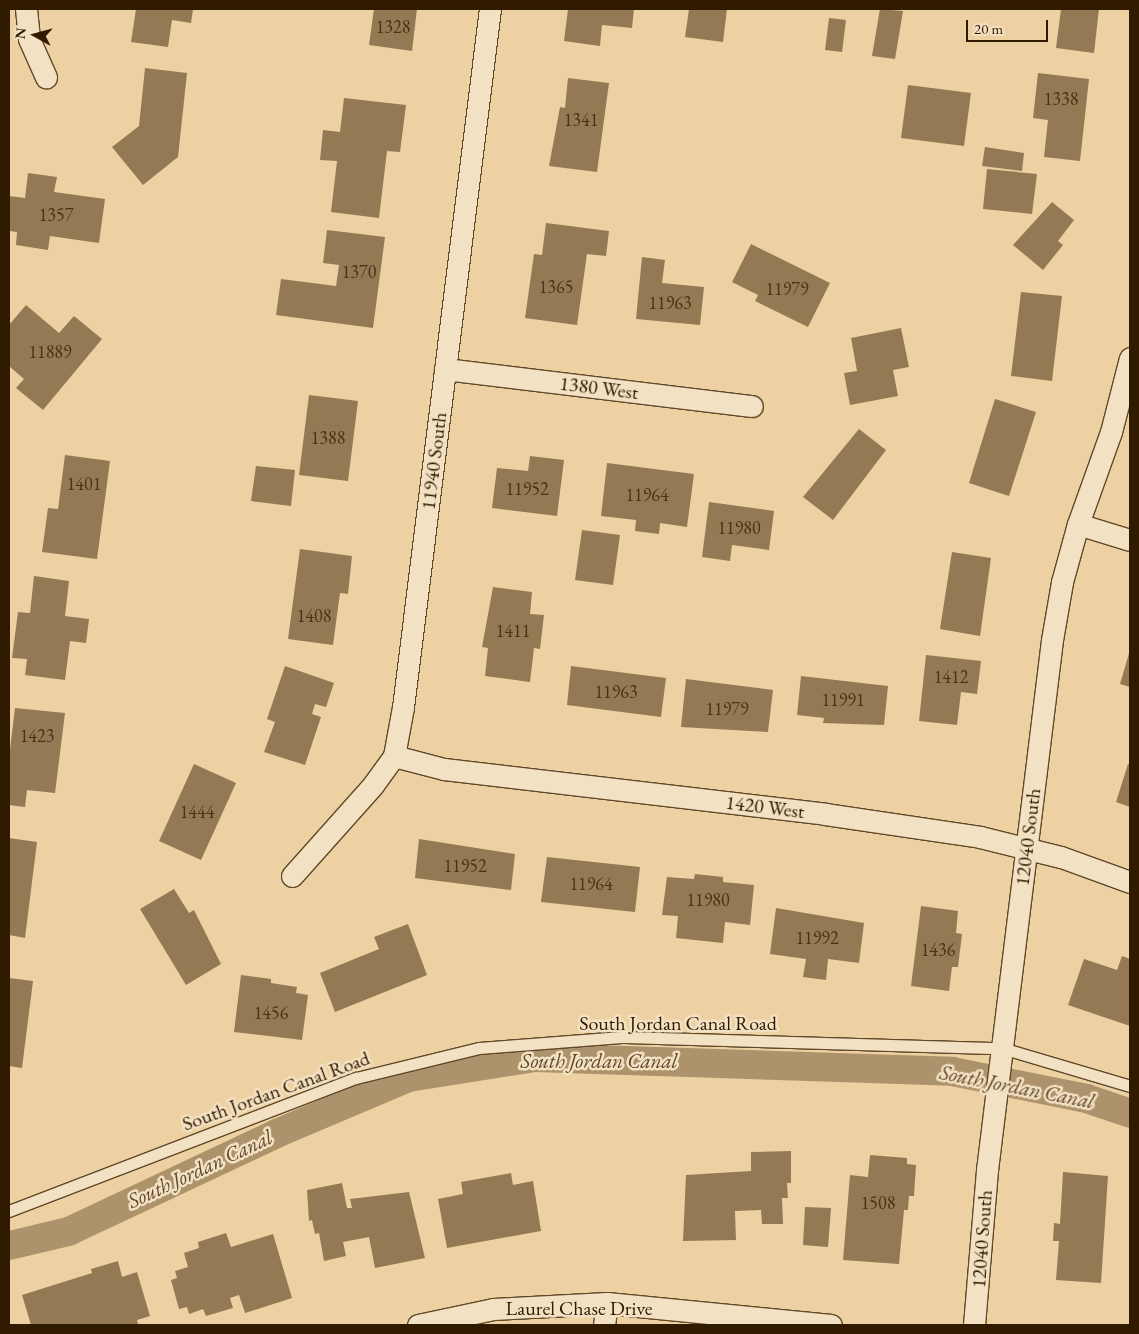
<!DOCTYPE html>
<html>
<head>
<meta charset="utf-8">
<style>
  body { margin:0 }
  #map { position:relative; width:1139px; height:1334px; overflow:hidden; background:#edd1a2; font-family:"EB Garamond",serif }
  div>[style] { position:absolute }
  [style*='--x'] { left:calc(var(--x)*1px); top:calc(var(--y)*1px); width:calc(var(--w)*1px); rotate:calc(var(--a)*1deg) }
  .canal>* { height:29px; margin:-14.5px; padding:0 14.5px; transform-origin:14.5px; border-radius:14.5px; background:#ad936b }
  .building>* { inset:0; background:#937a54 }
  .roads { filter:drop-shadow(1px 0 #604828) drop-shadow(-1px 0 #604828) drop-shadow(0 1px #604828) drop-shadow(0 -1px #604828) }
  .service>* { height:11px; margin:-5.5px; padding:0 5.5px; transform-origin:5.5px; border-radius:5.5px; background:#f3e1c3 }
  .minor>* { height:21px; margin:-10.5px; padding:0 10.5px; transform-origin:10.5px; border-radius:10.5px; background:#f3e1c3 }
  span { translate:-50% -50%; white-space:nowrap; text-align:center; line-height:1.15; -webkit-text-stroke:5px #f3e1c3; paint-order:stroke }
  .number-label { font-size:18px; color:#4a3315 }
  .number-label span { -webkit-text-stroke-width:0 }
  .street-label { font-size:20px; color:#311b00 }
  .water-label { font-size:21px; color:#5c4525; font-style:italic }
  .frame { position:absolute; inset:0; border:10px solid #311b00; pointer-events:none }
  .north { position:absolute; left:10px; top:10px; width:50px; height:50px; -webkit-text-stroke:4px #f3e1c3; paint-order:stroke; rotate:277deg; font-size:14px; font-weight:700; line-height:20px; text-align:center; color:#311b00 }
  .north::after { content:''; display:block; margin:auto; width:18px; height:22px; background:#311b00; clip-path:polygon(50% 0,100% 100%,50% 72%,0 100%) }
  .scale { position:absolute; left:966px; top:20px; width:82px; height:22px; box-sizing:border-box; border:2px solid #311b00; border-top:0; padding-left:6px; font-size:15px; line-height:18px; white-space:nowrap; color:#311b00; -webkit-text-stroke:4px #f3e1c3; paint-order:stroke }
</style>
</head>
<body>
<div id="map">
  <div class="canal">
    <i style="--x:9;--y:1245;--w:61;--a:-13.3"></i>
    <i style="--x:68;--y:1231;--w:230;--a:-25.2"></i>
    <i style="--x:276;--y:1133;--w:143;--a:-23"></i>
    <i style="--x:408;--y:1077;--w:128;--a:-9"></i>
    <i style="--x:534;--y:1057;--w:418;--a:1.9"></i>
    <i style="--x:952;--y:1071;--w:137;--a:11.4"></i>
    <i style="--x:1086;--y:1098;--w:46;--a:18.8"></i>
  </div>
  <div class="building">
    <i style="clip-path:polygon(136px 9px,193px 9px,191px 23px,172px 20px,168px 47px,131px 42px)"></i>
    <i style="clip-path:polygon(374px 9px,417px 9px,412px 51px,369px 45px)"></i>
    <i style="clip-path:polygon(568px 9px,634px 9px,632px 28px,602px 25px,600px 46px,564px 41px)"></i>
    <i style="clip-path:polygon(689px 9px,727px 9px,723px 42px,685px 37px)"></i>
    <i style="clip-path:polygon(880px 9px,903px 11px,895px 59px,872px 56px)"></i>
    <i style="clip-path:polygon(1061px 9px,1099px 9px,1094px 53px,1056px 48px)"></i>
    <i style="clip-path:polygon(829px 18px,846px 20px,842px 52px,825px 50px)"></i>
    <i style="clip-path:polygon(145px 68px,187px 73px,178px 157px,143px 185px,112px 147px,139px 126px)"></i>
    <i style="clip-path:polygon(1038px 73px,1089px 79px,1080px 161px,1044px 157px,1048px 120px,1033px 118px)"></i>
    <i style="clip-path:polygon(568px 78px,609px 83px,597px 172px,549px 166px,560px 107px,565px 108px)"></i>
    <i style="clip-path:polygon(908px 85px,971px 93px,964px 146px,901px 138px)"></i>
    <i style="clip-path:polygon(344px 98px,406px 105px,400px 152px,387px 151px,379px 218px,331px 212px,337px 161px,320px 160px,323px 130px,340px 132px)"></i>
    <i style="clip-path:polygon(985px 147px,1024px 153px,1022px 171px,982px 166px)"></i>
    <i style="clip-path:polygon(987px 169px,1037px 174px,1032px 214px,983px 209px)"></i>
    <i style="clip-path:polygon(28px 173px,57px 177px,54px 192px,105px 199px,99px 243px,50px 236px,48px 250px,16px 245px,17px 232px,9px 231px,9px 196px,25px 198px)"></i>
    <i style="clip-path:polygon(1052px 202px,1074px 220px,1058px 241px,1063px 245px,1043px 270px,1013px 245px)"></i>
    <i style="clip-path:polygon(546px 223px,609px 231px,606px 256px,587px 254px,577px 325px,525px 318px,534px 254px,542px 255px)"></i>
    <i style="clip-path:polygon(327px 230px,385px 237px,373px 328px,276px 315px,281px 279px,336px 286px,339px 265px,323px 263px)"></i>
    <i style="clip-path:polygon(751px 244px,830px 283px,808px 327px,755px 301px,758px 295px,732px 282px)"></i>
    <i style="clip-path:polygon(642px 257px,665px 260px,662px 283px,704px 287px,700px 325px,636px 319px)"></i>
    <i style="clip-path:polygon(1021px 292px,1062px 296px,1052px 381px,1011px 376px)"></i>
    <i style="clip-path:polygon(26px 305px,59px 333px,74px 316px,102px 339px,43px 410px,16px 388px,24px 379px,9px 366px,9px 325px)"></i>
    <i style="clip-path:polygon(901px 328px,909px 367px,893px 370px,898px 396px,850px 405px,844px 373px,857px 371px,851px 338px)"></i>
    <i style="clip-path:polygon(309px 395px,358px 401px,348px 481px,299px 475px)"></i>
    <i style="clip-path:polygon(995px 399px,1036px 412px,1009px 496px,969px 483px)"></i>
    <i style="clip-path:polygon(859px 429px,886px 450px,833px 520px,803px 497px)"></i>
    <i style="clip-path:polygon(65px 455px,110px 461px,97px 559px,42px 552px,48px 508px,58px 509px)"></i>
    <i style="clip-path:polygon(530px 456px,564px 460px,557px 516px,492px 508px,497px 468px,528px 471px)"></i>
    <i style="clip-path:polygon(607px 463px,694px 474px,687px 527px,660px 523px,659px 534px,635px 531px,636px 520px,601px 516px)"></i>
    <i style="clip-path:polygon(256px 466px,295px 470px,291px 506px,251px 501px)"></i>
    <i style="clip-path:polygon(709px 502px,774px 511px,769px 550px,732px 545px,730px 561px,702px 557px)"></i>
    <i style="clip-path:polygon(582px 530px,620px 535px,613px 585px,575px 580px)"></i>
    <i style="clip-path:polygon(300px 549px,352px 556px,348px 594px,340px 593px,333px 645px,288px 639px)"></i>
    <i style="clip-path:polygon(952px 552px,991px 558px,980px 636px,940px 629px)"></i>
    <i style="clip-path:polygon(34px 576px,69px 581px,65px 616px,89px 619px,86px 643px,70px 641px,65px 680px,25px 675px,27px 659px,12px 658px,18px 612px,30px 613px)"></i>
    <i style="clip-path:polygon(493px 587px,532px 592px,530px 614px,544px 615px,540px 649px,534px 648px,530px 682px,485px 676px,488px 648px,482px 647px)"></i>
    <i style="clip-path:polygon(1130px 650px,1130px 687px,1120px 684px)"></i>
    <i style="clip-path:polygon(926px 655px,981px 661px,977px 694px,961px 692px,957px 725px,919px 721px)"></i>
    <i style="clip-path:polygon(285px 666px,334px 683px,326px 707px,315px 704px,312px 714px,321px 717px,305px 765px,264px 752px,275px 722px,267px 719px)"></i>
    <i style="clip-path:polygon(571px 666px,666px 678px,661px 717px,567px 705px)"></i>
    <i style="clip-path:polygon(801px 676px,888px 686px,884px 725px,823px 723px,824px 718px,797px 715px)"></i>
    <i style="clip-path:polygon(686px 679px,773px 690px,768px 732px,681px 727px)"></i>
    <i style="clip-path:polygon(15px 708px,65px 713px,55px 793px,27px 790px,25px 807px,9px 805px,9px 758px)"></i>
    <i style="clip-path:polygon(194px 764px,236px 783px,201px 860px,159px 841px)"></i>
    <i style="clip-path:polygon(1128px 764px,1130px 765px,1130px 807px,1116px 802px)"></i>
    <i style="clip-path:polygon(9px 838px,37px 842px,25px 938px,9px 935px)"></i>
    <i style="clip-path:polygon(419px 839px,515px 854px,511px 890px,415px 878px)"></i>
    <i style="clip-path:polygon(547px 857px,640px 867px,635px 912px,541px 902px)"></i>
    <i style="clip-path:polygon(695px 874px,723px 877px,723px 882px,754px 885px,750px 925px,725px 922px,723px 943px,676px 938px,678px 916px,662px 915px,667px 877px,694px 879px)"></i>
    <i style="clip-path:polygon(174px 889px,189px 913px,194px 910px,221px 964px,186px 985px,140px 909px)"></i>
    <i style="clip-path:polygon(921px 906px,958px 911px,956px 933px,962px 934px,958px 967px,952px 967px,949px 991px,911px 986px)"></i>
    <i style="clip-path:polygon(776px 908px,864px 923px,859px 963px,828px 959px,826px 980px,803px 977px,806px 959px,770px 954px)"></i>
    <i style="clip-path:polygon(408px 924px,427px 975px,335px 1012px,320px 973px,379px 949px,374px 937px)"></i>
    <i style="clip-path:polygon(1122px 956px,1130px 959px,1130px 1026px,1068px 1005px,1084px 959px,1117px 970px)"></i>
    <i style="clip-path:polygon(241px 975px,271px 979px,271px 983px,297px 987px,296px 993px,308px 995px,302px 1040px,234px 1032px)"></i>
    <i style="clip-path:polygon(9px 978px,33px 981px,22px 1068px,9px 1066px)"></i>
    <i style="clip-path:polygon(791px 1151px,791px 1183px,787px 1183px,788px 1198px,782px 1198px,783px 1224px,762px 1224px,761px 1210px,735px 1211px,736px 1240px,683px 1241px,686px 1175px,751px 1171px,751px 1152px)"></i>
    <i style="clip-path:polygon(870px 1155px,907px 1158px,907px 1164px,916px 1165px,914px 1196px,909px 1196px,908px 1210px,904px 1210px,899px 1264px,843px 1260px,850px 1175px,868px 1177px)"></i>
    <i style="clip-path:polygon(1063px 1172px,1108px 1176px,1101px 1283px,1056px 1280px,1059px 1241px,1053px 1241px,1054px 1223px,1060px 1224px)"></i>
    <i style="clip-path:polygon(511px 1173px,513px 1185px,533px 1181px,541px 1231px,447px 1248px,438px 1199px,463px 1194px,461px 1182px)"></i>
    <i style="clip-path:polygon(342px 1183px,347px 1208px,352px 1208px,350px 1199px,409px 1192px,425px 1258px,375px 1268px,369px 1237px,343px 1242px,346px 1256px,324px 1261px,319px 1233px,315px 1234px,312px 1220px,309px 1221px,307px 1190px)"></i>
    <i style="clip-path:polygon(805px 1207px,831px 1208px,828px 1247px,803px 1245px)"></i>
    <i style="clip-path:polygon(226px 1233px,231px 1247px,273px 1234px,292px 1298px,245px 1313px,239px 1295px,230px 1298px,233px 1308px,206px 1316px,203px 1309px,189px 1314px,187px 1307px,179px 1309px,171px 1280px,177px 1278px,175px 1271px,188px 1267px,184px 1253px,199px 1248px,198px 1242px)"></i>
    <i style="clip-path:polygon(118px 1261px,122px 1277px,137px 1272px,150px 1316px,137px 1320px,138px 1324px,134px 1325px,31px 1325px,22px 1295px,92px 1273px,91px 1269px)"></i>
  </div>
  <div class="roads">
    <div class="service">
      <i style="--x:9;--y:1211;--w:372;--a:-21"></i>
      <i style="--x:356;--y:1078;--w:127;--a:-13.7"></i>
      <i style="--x:479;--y:1048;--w:143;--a:-4.4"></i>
      <i style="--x:622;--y:1037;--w:380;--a:1.7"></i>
      <i style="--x:1002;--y:1048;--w:134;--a:16.5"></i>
    </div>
    <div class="minor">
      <i style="--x:26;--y:9;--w:30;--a:84"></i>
      <i style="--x:29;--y:39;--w:42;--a:65.9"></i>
      <i style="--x:445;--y:369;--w:309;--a:6.9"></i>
      <i style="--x:1078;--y:524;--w:54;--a:17.1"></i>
      <i style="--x:394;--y:756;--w:52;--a:14.6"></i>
      <i style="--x:444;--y:769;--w:384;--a:6.7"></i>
      <i style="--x:825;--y:814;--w:157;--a:8.4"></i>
      <i style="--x:980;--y:837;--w:83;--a:13.9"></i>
      <i style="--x:1061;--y:857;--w:73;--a:19.9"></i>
      <i style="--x:292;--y:876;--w:122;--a:-48.3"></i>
      <i style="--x:373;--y:785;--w:36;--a:-54"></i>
      <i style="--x:394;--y:756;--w:50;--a:-79.6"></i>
      <i style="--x:403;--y:707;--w:703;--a:-82.9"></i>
      <i style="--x:418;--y:1325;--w:77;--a:-12"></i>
      <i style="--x:493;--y:1309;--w:114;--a:-3"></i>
      <i style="--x:607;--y:1303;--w:225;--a:5.6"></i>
      <i style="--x:604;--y:1325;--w:22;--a:-82"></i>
      <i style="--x:974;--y:1325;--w:156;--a:-85.2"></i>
      <i style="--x:987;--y:1170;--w:534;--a:-83.01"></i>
      <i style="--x:1052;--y:640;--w:59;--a:-80.2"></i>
      <i style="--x:1062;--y:582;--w:60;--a:-74.6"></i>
      <i style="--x:1078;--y:524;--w:98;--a:-70.3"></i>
      <i style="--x:1111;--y:432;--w:76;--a:-75.6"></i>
    </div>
  </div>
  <div class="number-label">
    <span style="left:393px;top:27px">1328</span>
    <span style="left:1061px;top:99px">1338</span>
    <span style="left:581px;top:120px">1341</span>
    <span style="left:56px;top:215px">1357</span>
    <span style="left:359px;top:272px">1370</span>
    <span style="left:556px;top:287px">1365</span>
    <span style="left:787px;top:289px">11979</span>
    <span style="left:670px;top:303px">11963</span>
    <span style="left:50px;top:352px">11889</span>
    <span style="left:328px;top:438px">1388</span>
    <span style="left:84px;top:484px">1401</span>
    <span style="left:527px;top:489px">11952</span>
    <span style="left:647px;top:495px">11964</span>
    <span style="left:739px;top:528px">11980</span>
    <span style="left:314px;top:616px">1408</span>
    <span style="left:513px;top:631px">1411</span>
    <span style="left:951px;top:677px">1412</span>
    <span style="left:616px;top:692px">11963</span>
    <span style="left:843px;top:700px">11991</span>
    <span style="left:727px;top:709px">11979</span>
    <span style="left:37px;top:736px">1423</span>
    <span style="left:197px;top:812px">1444</span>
    <span style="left:465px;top:866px">11952</span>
    <span style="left:591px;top:884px">11964</span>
    <span style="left:708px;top:900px">11980</span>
    <span style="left:817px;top:938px">11992</span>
    <span style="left:938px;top:950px">1436</span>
    <span style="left:271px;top:1013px">1456</span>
    <span style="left:878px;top:1203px">1508</span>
  </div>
  <div class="street-label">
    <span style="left:599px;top:388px;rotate:7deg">1380 West</span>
    <span style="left:434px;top:461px;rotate:-83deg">11940 South</span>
    <span style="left:765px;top:807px;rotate:7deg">1420 West</span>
    <span style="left:1028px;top:837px;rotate:-83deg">12040 South</span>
    <span style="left:678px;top:1023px">South Jordan Canal Road</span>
    <span style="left:276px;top:1091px;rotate:-20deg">South Jordan Canal Road</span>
    <span style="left:982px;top:1239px;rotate:-86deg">12040 South</span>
    <span style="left:579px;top:1308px">Laurel Chase Drive</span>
  </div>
  <div class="water-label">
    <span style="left:599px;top:1061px">South Jordan Canal</span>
    <span style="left:1017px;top:1087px;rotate:11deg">South Jordan Canal</span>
    <span style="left:200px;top:1169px;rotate:-25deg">South Jordan Canal</span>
  </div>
  <div class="frame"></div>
  <div class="north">N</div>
  <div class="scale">20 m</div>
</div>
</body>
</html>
